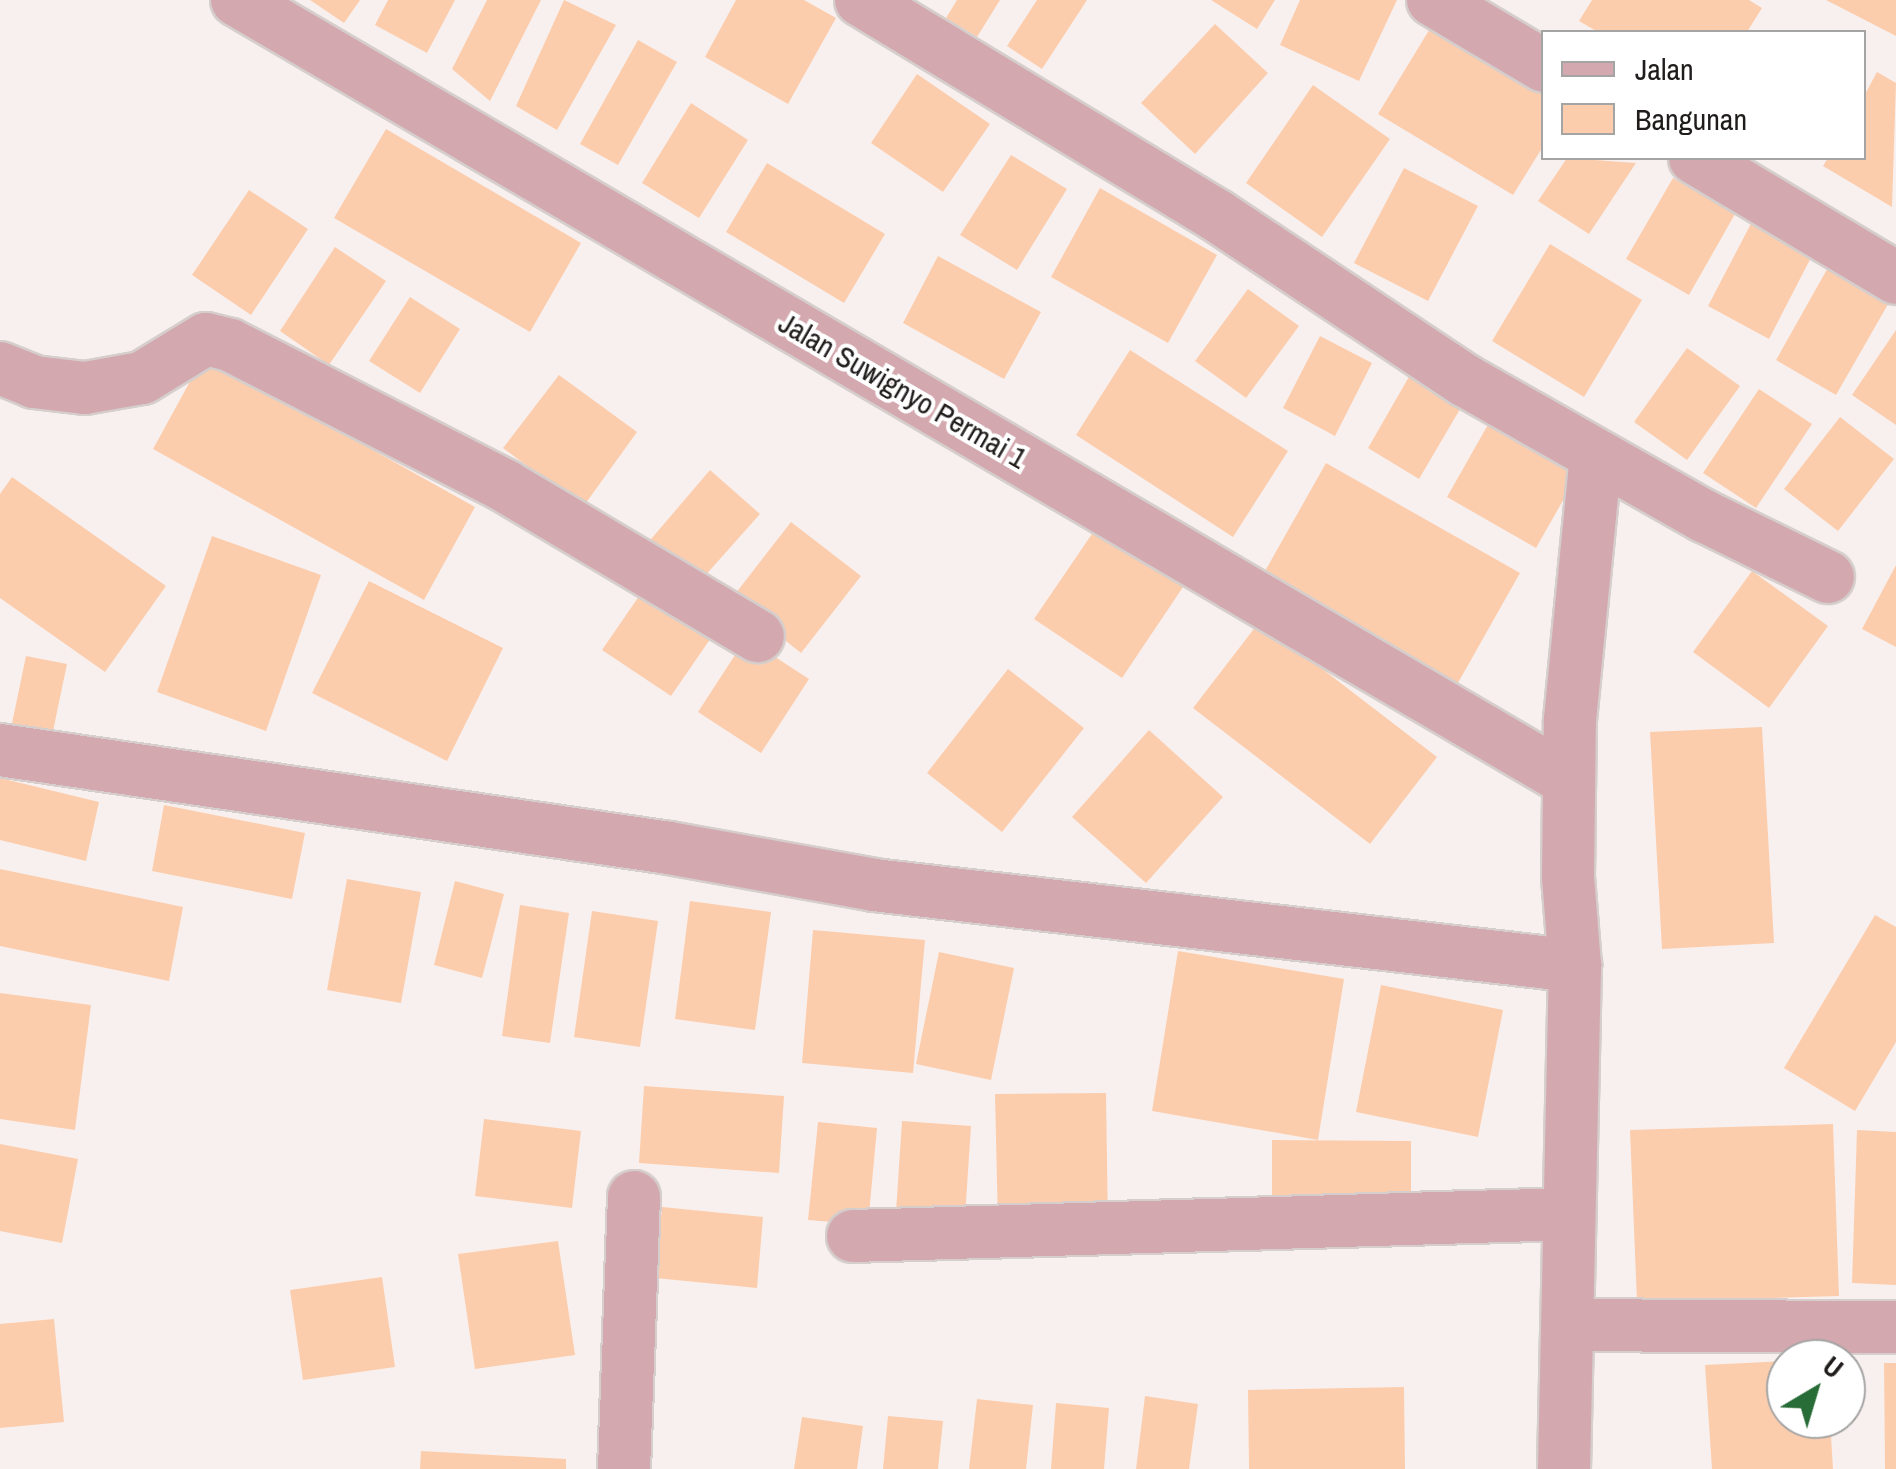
<!DOCTYPE html>
<html>
<head>
<meta charset="utf-8">
<style>
  body { margin:0 }
  #map { position:relative; width:1896px; height:1469px; overflow:hidden; background:#f8f0ee; font-family:"Archivo Narrow",sans-serif }
  div>[style] { position:absolute }
  [style*='--x'] { left:calc(var(--x)*1px); top:calc(var(--y)*1px); width:calc(var(--w)*1px); rotate:calc(var(--a)*1deg) }
  .building>* { inset:0; background:#fccdad }
  .roads { filter:drop-shadow(2px 0 #d5cecc) drop-shadow(-2px 0 #d5cecc) drop-shadow(0 2px #d5cecc) drop-shadow(0 -2px #d5cecc) }
  .street>* { height:52px; margin:-26px; padding:0 26px; transform-origin:26px; border-radius:26px; background:#d3a8ae }
  span { translate:-50% -50%; white-space:nowrap; text-align:center; line-height:1.15; -webkit-text-stroke:8px #fff; paint-order:stroke }
  .street-label { font-size:30px; color:#1f1c1b }
  .legend { position:absolute; left:1541px; top:30px; width:325px; height:130px; box-sizing:border-box; background:#fff; border:2px solid #a5a4a4; margin:0; padding:12px 18px; list-style:none; font-size:30px; color:#1f1c1b }
  .legend li { display:flex; align-items:center; gap:20px; height:50px }
  .legend b { width:50px; border:2px solid #a5a4a4 }
  .north { position:absolute; left:1766px; top:1339px; width:100px; height:100px; box-sizing:border-box; background:#fff; border:2px solid #a5a4a4; border-radius:50%; rotate:38deg; font-size:28px; font-weight:700; line-height:40px; text-align:center; color:#1f1c1b }
  .north::after { content:''; display:block; margin:auto; width:35px; height:45px; background:#286c37; clip-path:polygon(50% 0,100% 100%,50% 72%,0 100%) }
</style>
</head>
<body>
<div id="map">
  <div class="building">
    <i style="clip-path:polygon(310px 0,360px 0,344px 23px)"></i>
    <i style="clip-path:polygon(388px 0,455px 0,427px 53px,375px 25px)"></i>
    <i style="clip-path:polygon(487px 0,541px 0,490px 101px,452px 69px)"></i>
    <i style="clip-path:polygon(564px 0,616px 25px,557px 130px,516px 106px)"></i>
    <i style="clip-path:polygon(736px 0,804px 0,836px 18px,788px 104px,705px 57px)"></i>
    <i style="clip-path:polygon(957px 0,1000px 0,977px 37px,946px 18px)"></i>
    <i style="clip-path:polygon(1037px 0,1087px 0,1042px 69px,1007px 46px)"></i>
    <i style="clip-path:polygon(1211px 0,1275px 0,1257px 29px)"></i>
    <i style="clip-path:polygon(1300px 0,1397px 0,1359px 81px,1280px 45px)"></i>
    <i style="clip-path:polygon(1592px 0,1749px 0,1762px 8px,1747px 32px,1598px 32px,1579px 21px)"></i>
    <i style="clip-path:polygon(1826px 0,1896px 0,1896px 36px)"></i>
    <i style="clip-path:polygon(1215px 24px,1268px 73px,1195px 154px,1141px 103px)"></i>
    <i style="clip-path:polygon(1431px 27px,1544px 94px,1544px 145px,1513px 195px,1378px 114px)"></i>
    <i style="clip-path:polygon(638px 40px,677px 62px,618px 165px,580px 144px)"></i>
    <i style="clip-path:polygon(1877px 72px,1896px 83px,1892px 207px,1823px 166px,1828px 158px,1864px 158px,1864px 96px)"></i>
    <i style="clip-path:polygon(917px 74px,990px 124px,943px 192px,871px 143px)"></i>
    <i style="clip-path:polygon(1313px 85px,1390px 139px,1322px 237px,1246px 183px)"></i>
    <i style="clip-path:polygon(691px 103px,748px 140px,699px 218px,642px 183px)"></i>
    <i style="clip-path:polygon(386px 129px,581px 243px,530px 332px,334px 218px)"></i>
    <i style="clip-path:polygon(1011px 155px,1067px 189px,1017px 270px,960px 235px)"></i>
    <i style="clip-path:polygon(1567px 158px,1636px 163px,1589px 234px,1538px 201px)"></i>
    <i style="clip-path:polygon(767px 163px,885px 234px,844px 303px,726px 232px)"></i>
    <i style="clip-path:polygon(1404px 168px,1478px 206px,1428px 301px,1354px 263px)"></i>
    <i style="clip-path:polygon(1673px 178px,1735px 214px,1689px 295px,1626px 259px)"></i>
    <i style="clip-path:polygon(1100px 188px,1217px 255px,1168px 343px,1051px 277px)"></i>
    <i style="clip-path:polygon(249px 190px,308px 229px,251px 315px,192px 275px)"></i>
    <i style="clip-path:polygon(1756px 214px,1817px 246px,1769px 339px,1708px 306px)"></i>
    <i style="clip-path:polygon(1550px 244px,1642px 300px,1584px 397px,1492px 341px)"></i>
    <i style="clip-path:polygon(335px 247px,386px 281px,329px 365px,280px 331px)"></i>
    <i style="clip-path:polygon(938px 256px,1041px 312px,1004px 379px,903px 323px)"></i>
    <i style="clip-path:polygon(1830px 264px,1891px 299px,1836px 395px,1776px 360px)"></i>
    <i style="clip-path:polygon(1248px 289px,1299px 326px,1246px 398px,1195px 361px)"></i>
    <i style="clip-path:polygon(410px 297px,460px 329px,420px 393px,369px 361px)"></i>
    <i style="clip-path:polygon(1896px 330px,1896px 425px,1852px 395px)"></i>
    <i style="clip-path:polygon(1320px 336px,1372px 363px,1335px 436px,1283px 408px)"></i>
    <i style="clip-path:polygon(1687px 348px,1740px 386px,1687px 460px,1634px 422px)"></i>
    <i style="clip-path:polygon(1130px 350px,1288px 451px,1233px 537px,1076px 435px)"></i>
    <i style="clip-path:polygon(204px 356px,475px 507px,424px 600px,153px 449px)"></i>
    <i style="clip-path:polygon(1414px 368px,1466px 399px,1419px 479px,1368px 448px)"></i>
    <i style="clip-path:polygon(559px 375px,637px 432px,583px 507px,503px 448px)"></i>
    <i style="clip-path:polygon(1759px 389px,1812px 424px,1756px 508px,1703px 473px)"></i>
    <i style="clip-path:polygon(1498px 407px,1587px 458px,1536px 548px,1447px 497px)"></i>
    <i style="clip-path:polygon(1840px 417px,1894px 459px,1838px 531px,1784px 489px)"></i>
    <i style="clip-path:polygon(1326px 463px,1520px 573px,1454px 690px,1260px 580px)"></i>
    <i style="clip-path:polygon(710px 470px,760px 514px,695px 587px,646px 545px)"></i>
    <i style="clip-path:polygon(12px 477px,166px 586px,105px 672px,0 598px,0 494px)"></i>
    <i style="clip-path:polygon(791px 522px,861px 576px,801px 653px,732px 598px)"></i>
    <i style="clip-path:polygon(1096px 528px,1183px 587px,1122px 678px,1034px 619px)"></i>
    <i style="clip-path:polygon(212px 536px,321px 575px,266px 731px,157px 692px)"></i>
    <i style="clip-path:polygon(1896px 565px,1896px 647px,1862px 629px)"></i>
    <i style="clip-path:polygon(1752px 571px,1828px 626px,1769px 708px,1693px 652px)"></i>
    <i style="clip-path:polygon(369px 581px,503px 648px,447px 761px,312px 693px)"></i>
    <i style="clip-path:polygon(646px 586px,715px 632px,671px 696px,602px 650px)"></i>
    <i style="clip-path:polygon(1260px 621px,1437px 757px,1370px 844px,1193px 708px)"></i>
    <i style="clip-path:polygon(746px 638px,809px 679px,761px 753px,698px 712px)"></i>
    <i style="clip-path:polygon(26px 656px,67px 664px,52px 736px,11px 728px)"></i>
    <i style="clip-path:polygon(1008px 669px,1084px 728px,1002px 832px,927px 773px)"></i>
    <i style="clip-path:polygon(1762px 727px,1774px 943px,1662px 949px,1650px 732px)"></i>
    <i style="clip-path:polygon(1149px 730px,1223px 797px,1146px 883px,1072px 817px)"></i>
    <i style="clip-path:polygon(0 778px,99px 802px,86px 861px,0 840px)"></i>
    <i style="clip-path:polygon(164px 805px,305px 833px,292px 899px,152px 871px)"></i>
    <i style="clip-path:polygon(0 869px,183px 907px,169px 981px,0 946px)"></i>
    <i style="clip-path:polygon(347px 879px,421px 892px,401px 1003px,327px 990px)"></i>
    <i style="clip-path:polygon(455px 881px,504px 894px,482px 978px,434px 965px)"></i>
    <i style="clip-path:polygon(690px 901px,771px 912px,755px 1030px,675px 1019px)"></i>
    <i style="clip-path:polygon(520px 905px,569px 913px,550px 1043px,502px 1036px)"></i>
    <i style="clip-path:polygon(592px 911px,658px 921px,640px 1047px,574px 1037px)"></i>
    <i style="clip-path:polygon(1875px 915px,1896px 927px,1896px 1042px,1855px 1111px,1784px 1068px)"></i>
    <i style="clip-path:polygon(813px 930px,925px 940px,913px 1073px,802px 1063px)"></i>
    <i style="clip-path:polygon(1178px 951px,1344px 979px,1318px 1140px,1152px 1111px)"></i>
    <i style="clip-path:polygon(939px 952px,1014px 968px,991px 1080px,916px 1064px)"></i>
    <i style="clip-path:polygon(1381px 985px,1503px 1010px,1478px 1137px,1356px 1112px)"></i>
    <i style="clip-path:polygon(0 993px,91px 1005px,75px 1130px,0 1119px)"></i>
    <i style="clip-path:polygon(644px 1086px,784px 1096px,779px 1173px,639px 1163px)"></i>
    <i style="clip-path:polygon(1106px 1093px,1108px 1225px,998px 1226px,995px 1094px)"></i>
    <i style="clip-path:polygon(484px 1119px,581px 1131px,572px 1208px,475px 1196px)"></i>
    <i style="clip-path:polygon(902px 1121px,971px 1126px,964px 1232px,895px 1227px)"></i>
    <i style="clip-path:polygon(818px 1122px,877px 1128px,868px 1225px,808px 1220px)"></i>
    <i style="clip-path:polygon(1833px 1124px,1839px 1296px,1637px 1302px,1630px 1130px)"></i>
    <i style="clip-path:polygon(1857px 1130px,1896px 1132px,1896px 1285px,1852px 1283px)"></i>
    <i style="clip-path:polygon(1272px 1140px,1411px 1141px,1411px 1214px,1272px 1213px)"></i>
    <i style="clip-path:polygon(0 1144px,78px 1159px,62px 1243px,0 1231px)"></i>
    <i style="clip-path:polygon(662px 1207px,763px 1217px,757px 1288px,655px 1278px)"></i>
    <i style="clip-path:polygon(558px 1241px,575px 1355px,475px 1369px,458px 1254px)"></i>
    <i style="clip-path:polygon(382px 1277px,395px 1367px,303px 1380px,290px 1290px)"></i>
    <i style="clip-path:polygon(54px 1319px,64px 1422px,0 1428px,0 1324px)"></i>
    <i style="clip-path:polygon(1786px 1361px,1786px 1419px,1830px 1419px,1833px 1469px,1712px 1469px,1705px 1365px)"></i>
    <i style="clip-path:polygon(1884px 1363px,1896px 1363px,1896px 1469px,1885px 1469px)"></i>
    <i style="clip-path:polygon(1404px 1387px,1405px 1469px,1249px 1469px,1248px 1390px)"></i>
    <i style="clip-path:polygon(1145px 1396px,1198px 1404px,1189px 1469px,1136px 1469px)"></i>
    <i style="clip-path:polygon(977px 1399px,1033px 1405px,1026px 1469px,969px 1469px)"></i>
    <i style="clip-path:polygon(1056px 1403px,1109px 1408px,1104px 1469px,1051px 1469px)"></i>
    <i style="clip-path:polygon(888px 1416px,943px 1421px,938px 1469px,883px 1469px)"></i>
    <i style="clip-path:polygon(802px 1417px,863px 1426px,857px 1469px,794px 1469px)"></i>
    <i style="clip-path:polygon(421px 1451px,566px 1459px,566px 1469px,420px 1469px)"></i>
  </div>
  <div class="roads">
    <div class="street">
      <i style="--x:237;--y:0;--w:1543;--a:30.37"></i>
      <i style="--x:861;--y:0;--w:415;--a:31.2"></i>
      <i style="--x:1216;--y:215;--w:300;--a:33.6"></i>
      <i style="--x:1466;--y:381;--w:274;--a:29.6"></i>
      <i style="--x:1704;--y:516;--w:138;--a:26.2"></i>
      <i style="--x:1433;--y:0;--w:129;--a:30.7"></i>
      <i style="--x:1695;--y:158;--w:234;--a:30.8"></i>
      <i style="--x:0;--y:368;--w:37;--a:22"></i>
      <i style="--x:34;--y:382;--w:51;--a:6.7"></i>
      <i style="--x:85;--y:388;--w:58;--a:-10"></i>
      <i style="--x:142;--y:378;--w:75;--a:-31.4"></i>
      <i style="--x:206;--y:339;--w:25;--a:14"></i>
      <i style="--x:230;--y:345;--w:309;--a:27.1"></i>
      <i style="--x:505;--y:486;--w:294;--a:30.7"></i>
      <i style="--x:0;--y:750;--w:676;--a:8.33"></i>
      <i style="--x:669;--y:848;--w:208;--a:10.2"></i>
      <i style="--x:874;--y:885;--w:706;--a:6.59"></i>
      <i style="--x:853;--y:1236;--w:714;--a:-1.76"></i>
      <i style="--x:1569;--y:1325;--w:327;--a:0.4"></i>
      <i style="--x:624;--y:1469;--w:272;--a:-87.9"></i>
      <i style="--x:1564;--y:1469;--w:503;--a:-88.75"></i>
      <i style="--x:1575;--y:966;--w:89;--a:-94.5"></i>
      <i style="--x:1568;--y:877;--w:157;--a:-89.3"></i>
      <i style="--x:1570;--y:720;--w:264;--a:-84.4"></i>
    </div>
  </div>
  <div class="street-label">
    <span style="left:903px;top:390px;rotate:30deg">Jalan Suwignyo Permai 1</span>
  </div>
  <ul class="legend">
  <li><b style="height:12px;background:#d3a8ae"></b>Jalan</li>
  <li><b style="height:28px;background:#fccdad"></b>Bangunan</li>
  </ul>
  <div class="north">U</div>
</div>
</body>
</html>
